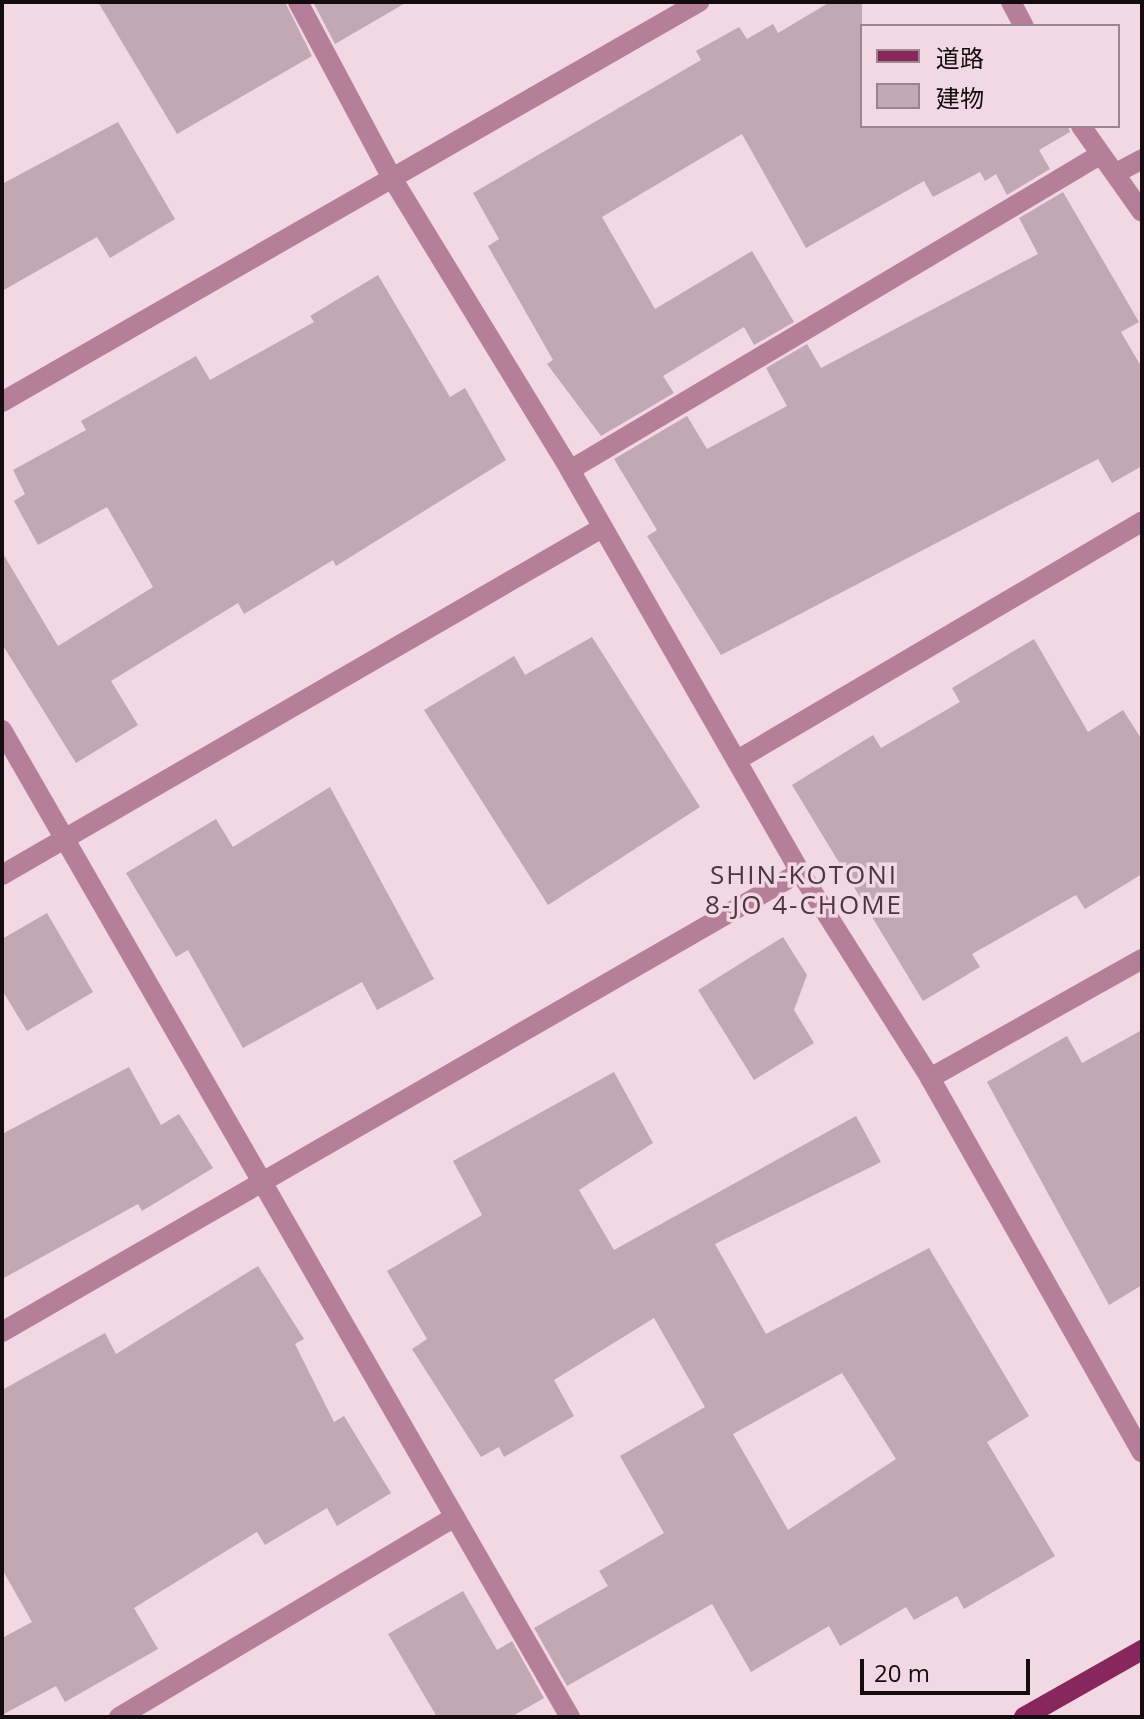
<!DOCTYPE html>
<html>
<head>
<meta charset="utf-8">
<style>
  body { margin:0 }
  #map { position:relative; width:1144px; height:1719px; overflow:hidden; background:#f2d8e3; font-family:"Open Sans","Noto Sans JP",sans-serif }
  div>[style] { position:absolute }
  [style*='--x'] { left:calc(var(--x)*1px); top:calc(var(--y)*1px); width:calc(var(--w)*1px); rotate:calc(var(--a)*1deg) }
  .building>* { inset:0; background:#c1a8b3 }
  .minor>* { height:20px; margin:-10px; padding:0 10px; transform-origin:10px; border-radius:10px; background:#b67f99 }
  .major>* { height:20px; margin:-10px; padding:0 10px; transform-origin:10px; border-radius:10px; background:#88275d }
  span { translate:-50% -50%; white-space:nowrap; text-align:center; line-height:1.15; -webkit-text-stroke:7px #f2d8e3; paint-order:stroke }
  .neighbourhood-label { font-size:26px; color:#4b3740; letter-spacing:2px }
  .frame { position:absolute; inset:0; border:4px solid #140c0f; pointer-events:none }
  .legend { position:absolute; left:860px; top:24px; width:260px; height:104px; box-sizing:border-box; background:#f2d8e3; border:2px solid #99868e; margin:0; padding:10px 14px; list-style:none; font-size:24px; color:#140c0f }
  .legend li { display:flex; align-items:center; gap:16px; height:40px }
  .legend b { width:40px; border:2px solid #99868e }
  .scale { position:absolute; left:860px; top:1659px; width:170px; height:36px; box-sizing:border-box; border:4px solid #140c0f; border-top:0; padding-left:10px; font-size:24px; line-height:28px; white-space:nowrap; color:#140c0f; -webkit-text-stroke:6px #f2d8e3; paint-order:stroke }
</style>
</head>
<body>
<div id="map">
  <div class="building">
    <i style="clip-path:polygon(98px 2px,285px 2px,312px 56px,177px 134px)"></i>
    <i style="clip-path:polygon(313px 2px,407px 2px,335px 44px)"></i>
    <i style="clip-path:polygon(830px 2px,862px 2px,862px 126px,1068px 126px,1070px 132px,1039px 150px,1050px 169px,1007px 195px,996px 174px,985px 181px,980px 172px,933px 197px,924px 181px,806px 248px,742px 134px,602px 217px,655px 309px,752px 251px,794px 322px,754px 345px,744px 327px,663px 376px,674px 393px,601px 436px,547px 364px,553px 360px,488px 246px,499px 239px,473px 193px,701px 60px,696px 51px,739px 27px,747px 39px,773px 24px,778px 33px)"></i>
    <i style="clip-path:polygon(118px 122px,175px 219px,110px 258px,97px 237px,2px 291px,2px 184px)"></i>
    <i style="clip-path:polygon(1063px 192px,1139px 322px,1121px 332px,1142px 368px,1142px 466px,1112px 483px,1098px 459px,721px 655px,647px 536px,657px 530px,614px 459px,687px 416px,707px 449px,787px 406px,766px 368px,807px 344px,821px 368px,1038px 254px,1019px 218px)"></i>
    <i style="clip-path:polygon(378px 275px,450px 397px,465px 388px,506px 460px,336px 566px,333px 560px,244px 614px,238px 603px,111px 681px,138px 725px,76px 763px,2px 644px,2px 552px,58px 646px,153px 587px,107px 507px,38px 545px,14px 501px,25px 494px,13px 470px,86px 430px,81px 421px,196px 356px,210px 380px,314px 322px,310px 316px)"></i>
    <i style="clip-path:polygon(592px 637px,700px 807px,548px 905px,424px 710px,514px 656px,525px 675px)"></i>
    <i style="clip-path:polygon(1034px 639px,1088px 732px,1123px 710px,1142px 740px,1142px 874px,1085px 909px,1076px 895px,972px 954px,980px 967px,923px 1001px,792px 785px,873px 735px,881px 748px,960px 702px,952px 688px)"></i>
    <i style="clip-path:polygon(330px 787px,434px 979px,377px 1010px,362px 982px,243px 1048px,188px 950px,176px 957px,126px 873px,216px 819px,233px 847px)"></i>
    <i style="clip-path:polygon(47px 913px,93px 992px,27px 1031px,2px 990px,2px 939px)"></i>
    <i style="clip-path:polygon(783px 937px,807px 975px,794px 1010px,814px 1043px,754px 1080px,698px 990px)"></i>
    <i style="clip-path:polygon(1142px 1030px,1142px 1285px,1109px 1305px,987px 1082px,1067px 1036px,1082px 1063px)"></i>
    <i style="clip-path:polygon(129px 1067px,161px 1125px,179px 1114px,213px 1168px,142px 1211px,138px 1204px,2px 1279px,2px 1134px)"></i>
    <i style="clip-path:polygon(evenodd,614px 1072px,653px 1143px,579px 1190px,614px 1250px,856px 1116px,881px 1162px,715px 1244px,766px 1334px,929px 1248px,1029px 1416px,987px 1442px,1055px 1556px,964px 1609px,957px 1596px,914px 1620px,906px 1607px,840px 1646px,829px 1626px,751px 1672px,712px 1604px,567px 1686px,534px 1628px,608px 1586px,599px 1571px,664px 1533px,620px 1456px,705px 1407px,654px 1318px,554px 1380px,574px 1416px,504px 1457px,499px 1447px,481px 1457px,412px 1349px,427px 1339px,387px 1271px,482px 1215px,453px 1161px,614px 1072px,842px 1373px,896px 1459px,788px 1530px,733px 1434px,842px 1373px)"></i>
    <i style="clip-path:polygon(258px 1266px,304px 1339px,295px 1344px,334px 1422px,344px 1416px,391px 1493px,337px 1526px,327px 1508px,265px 1545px,257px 1532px,134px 1608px,158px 1649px,65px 1702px,56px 1686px,2px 1715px,2px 1638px,32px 1622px,2px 1569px,2px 1390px,105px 1333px,116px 1354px)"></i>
    <i style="clip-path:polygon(463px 1591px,497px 1650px,512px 1641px,544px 1698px,511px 1717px,437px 1717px,388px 1634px)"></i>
  </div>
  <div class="minor">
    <i style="--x:298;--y:2;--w:200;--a:61.9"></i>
    <i style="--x:392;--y:178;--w:342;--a:58.6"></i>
    <i style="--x:570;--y:470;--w:463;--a:60.2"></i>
    <i style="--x:800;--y:872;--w:244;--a:57.7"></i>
    <i style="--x:930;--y:1078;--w:430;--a:60.5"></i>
    <i style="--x:1011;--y:2;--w:27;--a:62"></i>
    <i style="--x:1081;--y:126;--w:105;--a:54.7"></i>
    <i style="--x:1118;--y:172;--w:27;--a:-28"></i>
    <i style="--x:2;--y:402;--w:804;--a:-29.85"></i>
    <i style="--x:570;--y:470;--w:614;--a:-30.74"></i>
    <i style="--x:2;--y:730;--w:1139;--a:60.08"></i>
    <i style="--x:739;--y:759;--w:468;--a:-30.5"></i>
    <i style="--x:2;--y:875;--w:691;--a:-30.05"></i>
    <i style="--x:930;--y:1078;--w:243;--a:-29.3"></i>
    <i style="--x:2;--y:1332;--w:921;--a:-29.96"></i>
    <i style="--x:119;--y:1717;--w:391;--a:-30.8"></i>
  </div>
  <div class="major">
    <i style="--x:1024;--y:1717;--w:136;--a:-29.6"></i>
  </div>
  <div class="neighbourhood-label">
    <span style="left:804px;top:890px">SHIN-KOTONI<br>8-JO 4-CHOME</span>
  </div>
  <div class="frame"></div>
  <ul class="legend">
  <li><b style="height:10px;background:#88275d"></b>道路</li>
  <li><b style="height:22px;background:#c1a8b3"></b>建物</li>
  </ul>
  <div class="scale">20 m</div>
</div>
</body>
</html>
